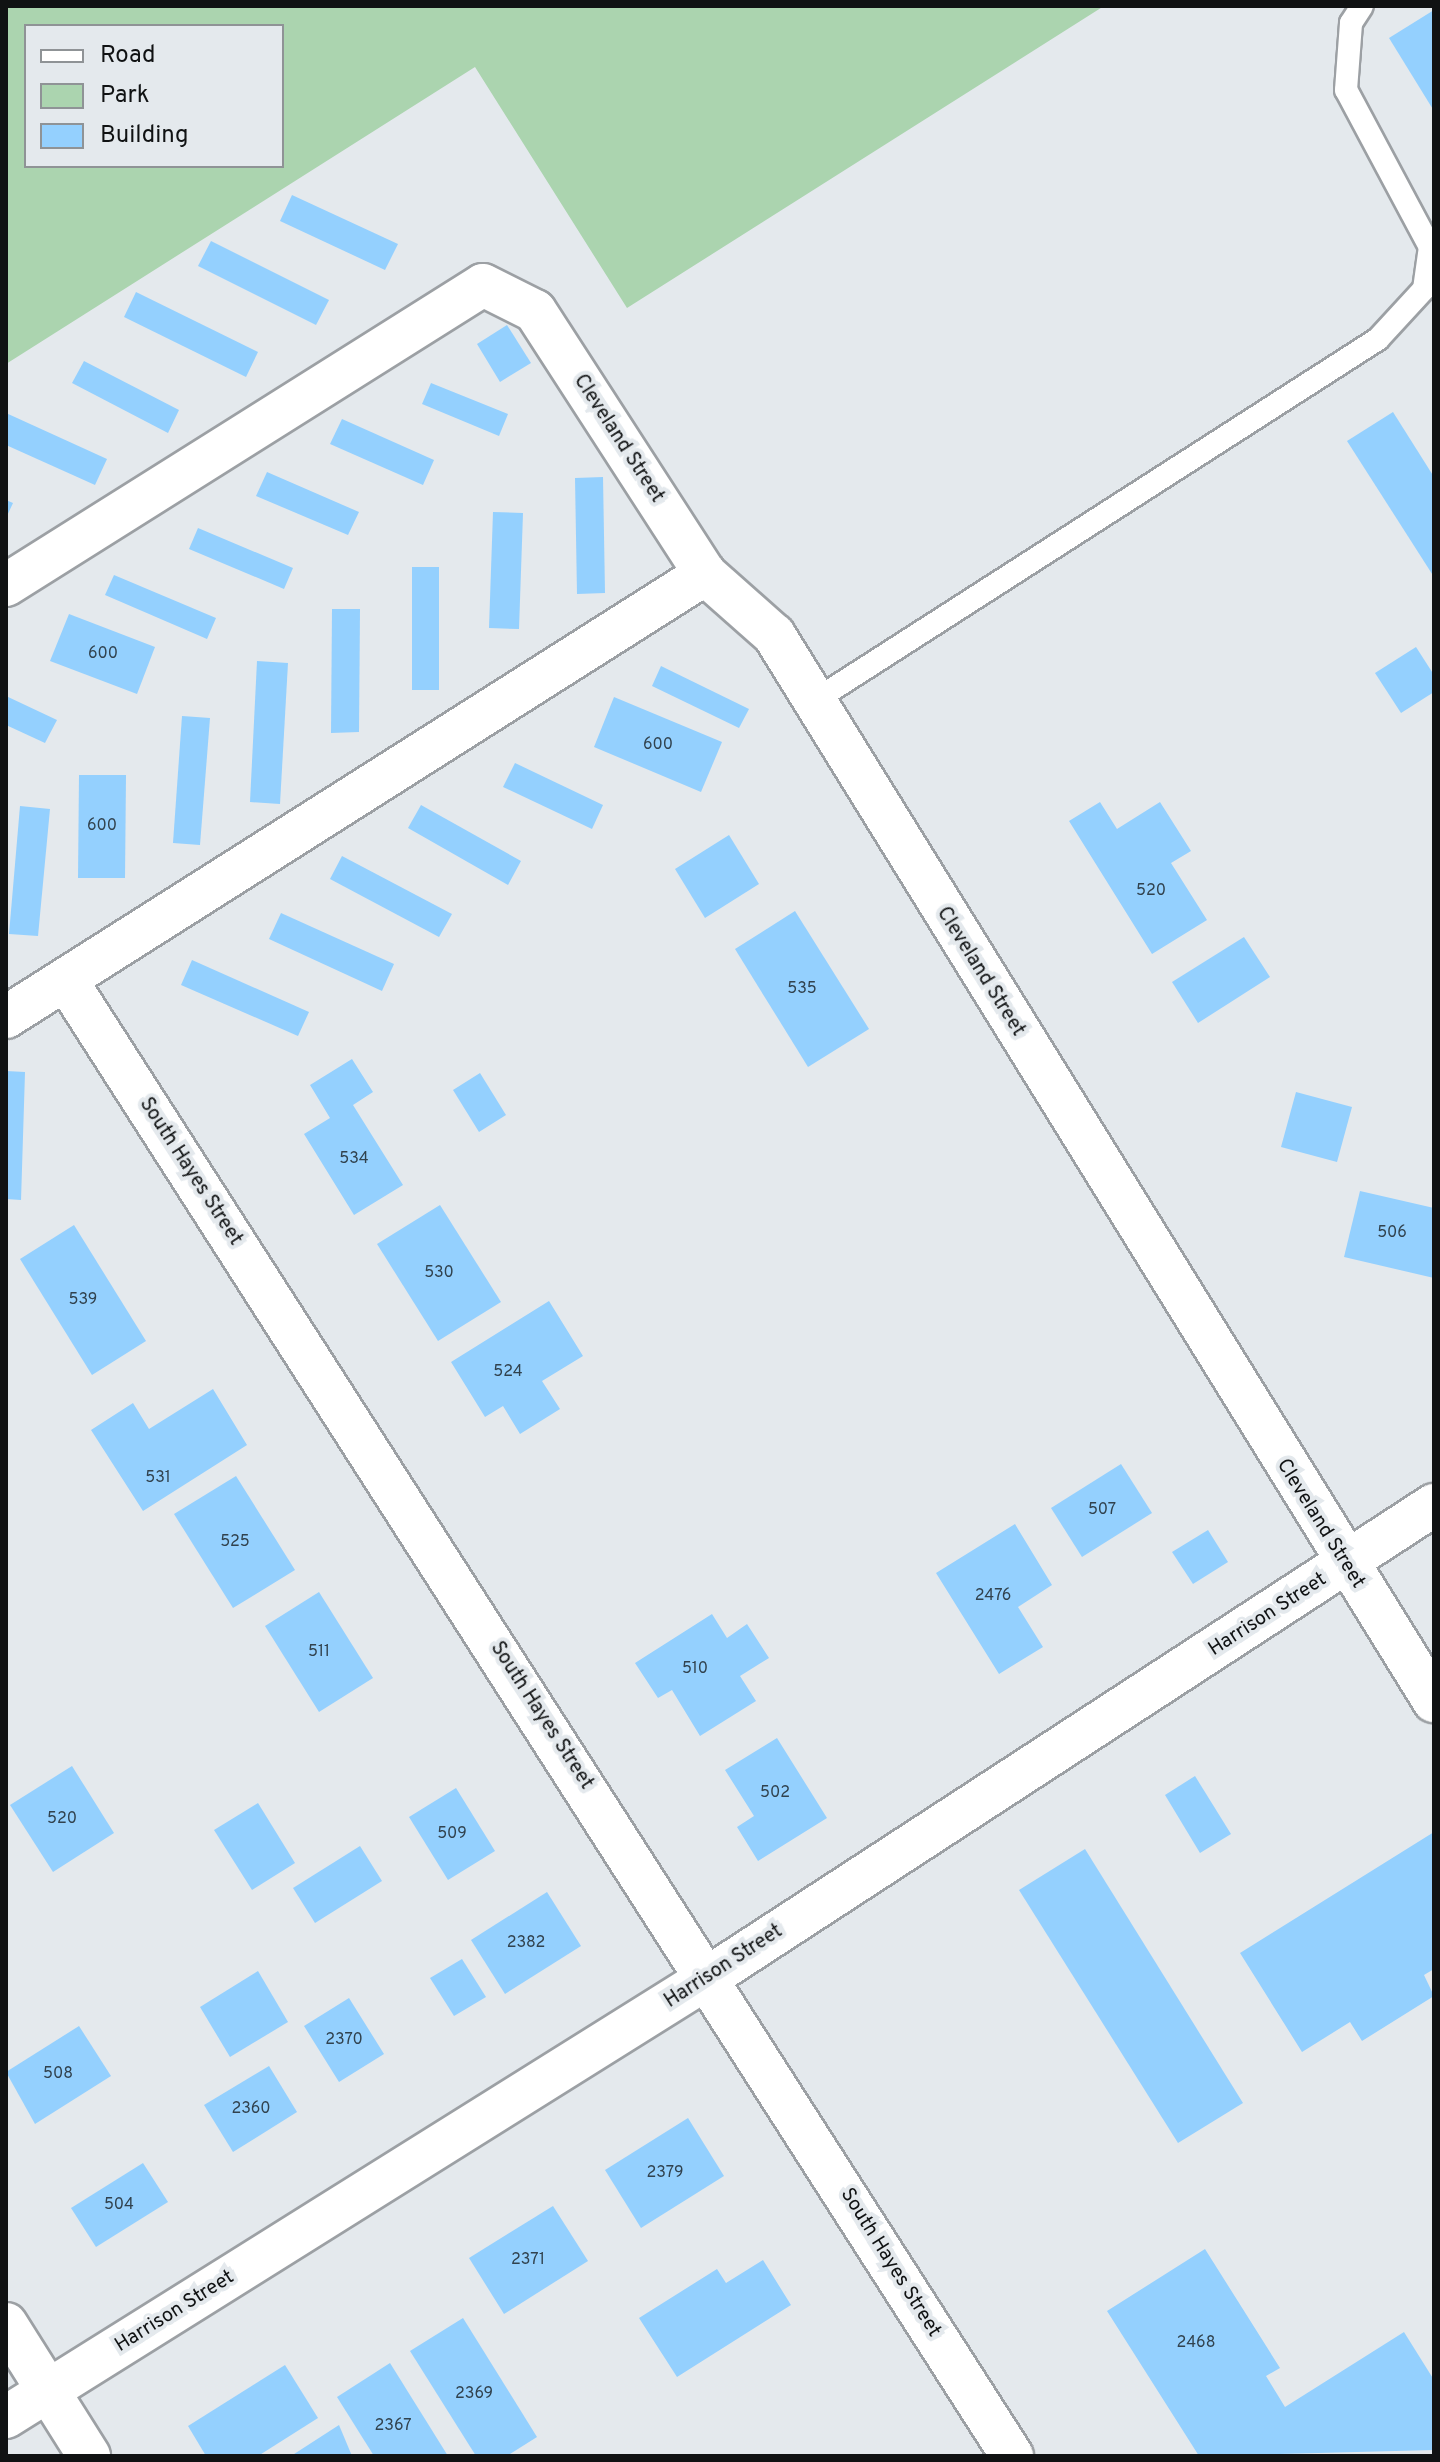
<!DOCTYPE html>
<html>
<head>
<meta charset="utf-8">
<style>
  body { margin:0 }
  #map { position:relative; width:1440px; height:2462px; overflow:hidden; background:#e4e9ed; font-family:Overpass,sans-serif }
  div>[style] { position:absolute }
  [style*='--x'] { left:calc(var(--x)*1px); top:calc(var(--y)*1px); width:calc(var(--w)*1px); rotate:calc(var(--a)*1deg) }
  .green>* { inset:0; background:#abd4af }
  .building>* { inset:0; background:#94d0fe }
  .roads { filter:drop-shadow(2px 0 #9ca0a4) drop-shadow(-2px 0 #9ca0a4) drop-shadow(0 2px #9ca0a4) drop-shadow(0 -2px #9ca0a4) }
  .service>* { height:22px; margin:-11px; padding:0 11px; transform-origin:11px; border-radius:11px; background:#fff }
  .minor>* { height:42px; margin:-21px; padding:0 21px; transform-origin:21px; border-radius:21px; background:#fff }
  span { translate:-50% -50%; white-space:nowrap; text-align:center; line-height:1.15; -webkit-text-stroke:8px #e4e9ed; paint-order:stroke }
  .number-label { font-size:16px; color:#31424e }
  .number-label span { -webkit-text-stroke-width:0 }
  .street-label { font-size:20px; color:#101213 }
  .frame { position:absolute; inset:0; border:8px solid #101213; pointer-events:none }
  .legend { position:absolute; left:24px; top:24px; width:260px; height:144px; box-sizing:border-box; background:#e4e9ed; border:2px solid #8f9396; margin:0; padding:10px 14px; list-style:none; font-size:24px; color:#101213 }
  .legend li { display:flex; align-items:center; gap:16px; height:40px }
  .legend b { width:40px; border:2px solid #8f9396 }
</style>
</head>
<body>
<div id="map">
  <div class="green">
    <i style="clip-path:polygon(evenodd,6px 6px,1104px 6px,627px 308px,475px 67px,6px 364px,6px 6px,26px 26px,282px 26px,282px 166px,26px 166px,26px 26px)"></i>
  </div>
  <div class="building">
    <i style="clip-path:polygon(1434px 10px,1434px 111px,1389px 38px)"></i>
    <i style="clip-path:polygon(292px 195px,398px 244px,385px 270px,280px 221px)"></i>
    <i style="clip-path:polygon(211px 241px,329px 300px,316px 325px,198px 266px)"></i>
    <i style="clip-path:polygon(136px 292px,258px 352px,246px 377px,124px 317px)"></i>
    <i style="clip-path:polygon(507px 325px,531px 363px,500px 382px,477px 344px)"></i>
    <i style="clip-path:polygon(84px 361px,179px 410px,168px 433px,72px 383px)"></i>
    <i style="clip-path:polygon(431px 383px,508px 414px,499px 436px,422px 404px)"></i>
    <i style="clip-path:polygon(1393px 412px,1434px 477px,1434px 577px,1347px 441px)"></i>
    <i style="clip-path:polygon(6px 413px,107px 459px,95px 485px,6px 445px)"></i>
    <i style="clip-path:polygon(342px 419px,434px 460px,423px 485px,330px 444px)"></i>
    <i style="clip-path:polygon(267px 472px,359px 512px,348px 535px,256px 496px)"></i>
    <i style="clip-path:polygon(603px 477px,605px 593px,577px 594px,575px 478px)"></i>
    <i style="clip-path:polygon(6px 500px,13px 503px,6px 518px)"></i>
    <i style="clip-path:polygon(493px 512px,523px 513px,519px 629px,489px 628px)"></i>
    <i style="clip-path:polygon(198px 528px,293px 568px,284px 589px,189px 549px)"></i>
    <i style="clip-path:polygon(412px 567px,439px 567px,439px 690px,412px 690px)"></i>
    <i style="clip-path:polygon(114px 575px,216px 618px,207px 639px,105px 595px)"></i>
    <i style="clip-path:polygon(332px 609px,360px 609px,359px 732px,331px 733px)"></i>
    <i style="clip-path:polygon(69px 614px,155px 647px,137px 694px,50px 661px)"></i>
    <i style="clip-path:polygon(1416px 647px,1434px 675px,1434px 692px,1401px 713px,1375px 673px)"></i>
    <i style="clip-path:polygon(257px 661px,288px 663px,280px 804px,250px 802px)"></i>
    <i style="clip-path:polygon(661px 666px,749px 709px,739px 728px,652px 686px)"></i>
    <i style="clip-path:polygon(6px 696px,57px 720px,45px 743px,6px 725px)"></i>
    <i style="clip-path:polygon(614px 697px,722px 742px,701px 792px,594px 747px)"></i>
    <i style="clip-path:polygon(182px 716px,210px 718px,200px 845px,173px 843px)"></i>
    <i style="clip-path:polygon(515px 763px,603px 805px,592px 829px,503px 787px)"></i>
    <i style="clip-path:polygon(79px 775px,126px 775px,125px 878px,78px 878px)"></i>
    <i style="clip-path:polygon(1100px 802px,1117px 829px,1160px 802px,1191px 851px,1171px 863px,1207px 920px,1152px 954px,1069px 821px)"></i>
    <i style="clip-path:polygon(421px 805px,521px 861px,508px 885px,408px 828px)"></i>
    <i style="clip-path:polygon(20px 806px,50px 809px,38px 936px,9px 934px)"></i>
    <i style="clip-path:polygon(729px 835px,759px 884px,705px 918px,675px 869px)"></i>
    <i style="clip-path:polygon(342px 856px,452px 914px,439px 937px,330px 879px)"></i>
    <i style="clip-path:polygon(795px 911px,869px 1029px,808px 1067px,735px 949px)"></i>
    <i style="clip-path:polygon(281px 913px,394px 964px,382px 991px,269px 939px)"></i>
    <i style="clip-path:polygon(1244px 937px,1270px 977px,1198px 1023px,1172px 982px)"></i>
    <i style="clip-path:polygon(192px 960px,309px 1012px,298px 1036px,181px 985px)"></i>
    <i style="clip-path:polygon(352px 1059px,373px 1092px,353px 1105px,403px 1185px,354px 1215px,304px 1134px,330px 1118px,310px 1085px)"></i>
    <i style="clip-path:polygon(6px 1071px,25px 1072px,21px 1200px,6px 1199px)"></i>
    <i style="clip-path:polygon(480px 1073px,506px 1115px,479px 1132px,453px 1090px)"></i>
    <i style="clip-path:polygon(1296px 1092px,1352px 1107px,1337px 1162px,1281px 1147px)"></i>
    <i style="clip-path:polygon(1360px 1191px,1434px 1208px,1434px 1278px,1344px 1257px)"></i>
    <i style="clip-path:polygon(440px 1205px,501px 1302px,438px 1341px,377px 1244px)"></i>
    <i style="clip-path:polygon(74px 1225px,146px 1341px,92px 1375px,20px 1259px)"></i>
    <i style="clip-path:polygon(549px 1301px,583px 1356px,542px 1381px,560px 1409px,520px 1434px,503px 1406px,485px 1417px,451px 1362px)"></i>
    <i style="clip-path:polygon(213px 1389px,247px 1445px,143px 1511px,91px 1430px,133px 1403px,149px 1429px)"></i>
    <i style="clip-path:polygon(1121px 1464px,1152px 1513px,1082px 1557px,1051px 1508px)"></i>
    <i style="clip-path:polygon(236px 1476px,295px 1570px,233px 1608px,174px 1514px)"></i>
    <i style="clip-path:polygon(1015px 1524px,1052px 1585px,1018px 1607px,1043px 1647px,999px 1674px,936px 1573px)"></i>
    <i style="clip-path:polygon(1208px 1530px,1228px 1562px,1193px 1584px,1172px 1552px)"></i>
    <i style="clip-path:polygon(319px 1592px,373px 1678px,319px 1712px,265px 1626px)"></i>
    <i style="clip-path:polygon(712px 1614px,727px 1638px,747px 1624px,769px 1658px,740px 1676px,756px 1701px,700px 1736px,672px 1690px,658px 1698px,635px 1663px)"></i>
    <i style="clip-path:polygon(777px 1738px,827px 1818px,758px 1861px,737px 1827px,754px 1816px,725px 1770px)"></i>
    <i style="clip-path:polygon(72px 1766px,114px 1833px,53px 1872px,10px 1805px)"></i>
    <i style="clip-path:polygon(1195px 1776px,1231px 1834px,1200px 1853px,1165px 1795px)"></i>
    <i style="clip-path:polygon(456px 1788px,495px 1851px,448px 1880px,409px 1817px)"></i>
    <i style="clip-path:polygon(258px 1803px,295px 1863px,252px 1890px,214px 1830px)"></i>
    <i style="clip-path:polygon(1434px 1832px,1434px 1969px,1424px 1975px,1434px 1996px,1362px 2041px,1350px 2022px,1302px 2052px,1240px 1953px)"></i>
    <i style="clip-path:polygon(360px 1846px,382px 1881px,315px 1923px,293px 1888px)"></i>
    <i style="clip-path:polygon(1085px 1849px,1243px 2103px,1178px 2143px,1019px 1890px)"></i>
    <i style="clip-path:polygon(547px 1892px,581px 1946px,505px 1994px,471px 1940px)"></i>
    <i style="clip-path:polygon(462px 1959px,486px 1997px,454px 2016px,430px 1978px)"></i>
    <i style="clip-path:polygon(258px 1971px,288px 2022px,230px 2057px,200px 2007px)"></i>
    <i style="clip-path:polygon(349px 1998px,384px 2054px,339px 2082px,304px 2026px)"></i>
    <i style="clip-path:polygon(79px 2026px,111px 2076px,35px 2124px,6px 2072px)"></i>
    <i style="clip-path:polygon(269px 2066px,297px 2112px,233px 2152px,204px 2105px)"></i>
    <i style="clip-path:polygon(688px 2118px,724px 2176px,641px 2228px,605px 2170px)"></i>
    <i style="clip-path:polygon(143px 2163px,168px 2202px,96px 2247px,71px 2208px)"></i>
    <i style="clip-path:polygon(553px 2206px,588px 2261px,504px 2314px,469px 2258px)"></i>
    <i style="clip-path:polygon(1205px 2249px,1280px 2368px,1266px 2376px,1285px 2407px,1404px 2332px,1434px 2380px,1434px 2450px,1199px 2456px,1107px 2311px)"></i>
    <i style="clip-path:polygon(763px 2260px,791px 2305px,677px 2377px,639px 2318px,717px 2269px,726px 2283px)"></i>
    <i style="clip-path:polygon(463px 2318px,537px 2437px,507px 2456px,476px 2456px,410px 2351px)"></i>
    <i style="clip-path:polygon(390px 2363px,448px 2456px,374px 2456px,337px 2397px)"></i>
    <i style="clip-path:polygon(285px 2365px,318px 2418px,258px 2456px,206px 2456px,188px 2426px)"></i>
    <i style="clip-path:polygon(339px 2425px,352px 2456px,291px 2456px)"></i>
  </div>
  <div class="roads">
    <div class="service">
      <i style="--x:814;--y:701;--w:670;--a:-32.69"></i>
      <i style="--x:1378;--y:339;--w:68;--a:-47.4"></i>
      <i style="--x:1424;--y:289;--w:42;--a:-81.9"></i>
      <i style="--x:1430;--y:247;--w:178;--a:-118.1"></i>
      <i style="--x:1346;--y:90;--w:67;--a:-85.7"></i>
      <i style="--x:1351;--y:23;--w:20;--a:-57"></i>
    </div>
    <div class="minor">
      <i style="--x:6;--y:585;--w:563;--a:-32.17"></i>
      <i style="--x:483;--y:285;--w:58;--a:26.6"></i>
      <i style="--x:535;--y:311;--w:313;--a:57.1"></i>
      <i style="--x:705;--y:574;--w:92;--a:41.5"></i>
      <i style="--x:774;--y:635;--w:1254;--a:58.24"></i>
      <i style="--x:66;--y:980;--w:1753;--a:57.34"></i>
      <i style="--x:6;--y:1017;--w:828;--a:-32.36"></i>
      <i style="--x:6;--y:2324;--w:156;--a:57.8"></i>
      <i style="--x:6;--y:2417;--w:829;--a:-32.04"></i>
      <i style="--x:709;--y:1977;--w:865;--a:-33.07"></i>
    </div>
  </div>
  <div class="number-label">
    <span style="left:103px;top:654px">600</span>
    <span style="left:658px;top:745px">600</span>
    <span style="left:102px;top:826px">600</span>
    <span style="left:1151px;top:891px">520</span>
    <span style="left:802px;top:989px">535</span>
    <span style="left:354px;top:1159px">534</span>
    <span style="left:1392px;top:1233px">506</span>
    <span style="left:439px;top:1273px">530</span>
    <span style="left:83px;top:1300px">539</span>
    <span style="left:508px;top:1372px">524</span>
    <span style="left:158px;top:1478px">531</span>
    <span style="left:1102px;top:1510px">507</span>
    <span style="left:235px;top:1542px">525</span>
    <span style="left:993px;top:1596px">2476</span>
    <span style="left:319px;top:1652px">511</span>
    <span style="left:695px;top:1669px">510</span>
    <span style="left:775px;top:1793px">502</span>
    <span style="left:62px;top:1819px">520</span>
    <span style="left:452px;top:1834px">509</span>
    <span style="left:526px;top:1943px">2382</span>
    <span style="left:344px;top:2040px">2370</span>
    <span style="left:58px;top:2074px">508</span>
    <span style="left:251px;top:2109px">2360</span>
    <span style="left:665px;top:2173px">2379</span>
    <span style="left:119px;top:2205px">504</span>
    <span style="left:528px;top:2260px">2371</span>
    <span style="left:1196px;top:2343px">2468</span>
    <span style="left:474px;top:2394px">2369</span>
    <span style="left:393px;top:2426px">2367</span>
  </div>
  <div class="street-label">
    <span style="left:618px;top:439px;rotate:57deg">Cleveland Street</span>
    <span style="left:980px;top:972px;rotate:58deg">Cleveland Street</span>
    <span style="left:190px;top:1172px;rotate:57deg">South Hayes Street</span>
    <span style="left:1320px;top:1524px;rotate:58deg">Cleveland Street</span>
    <span style="left:1268px;top:1615px;rotate:-33deg">Harrison Street</span>
    <span style="left:541px;top:1716px;rotate:57deg">South Hayes Street</span>
    <span style="left:724px;top:1967px;rotate:-33deg">Harrison Street</span>
    <span style="left:890px;top:2263px;rotate:58deg">South Hayes Street</span>
    <span style="left:175px;top:2312px;rotate:-32deg">Harrison Street</span>
  </div>
  <div class="frame"></div>
  <ul class="legend">
  <li><b style="height:10px;background:#fff"></b>Road</li>
  <li><b style="height:22px;background:#abd4af"></b>Park</li>
  <li><b style="height:22px;background:#94d0fe"></b>Building</li>
  </ul>
</div>
</body>
</html>
